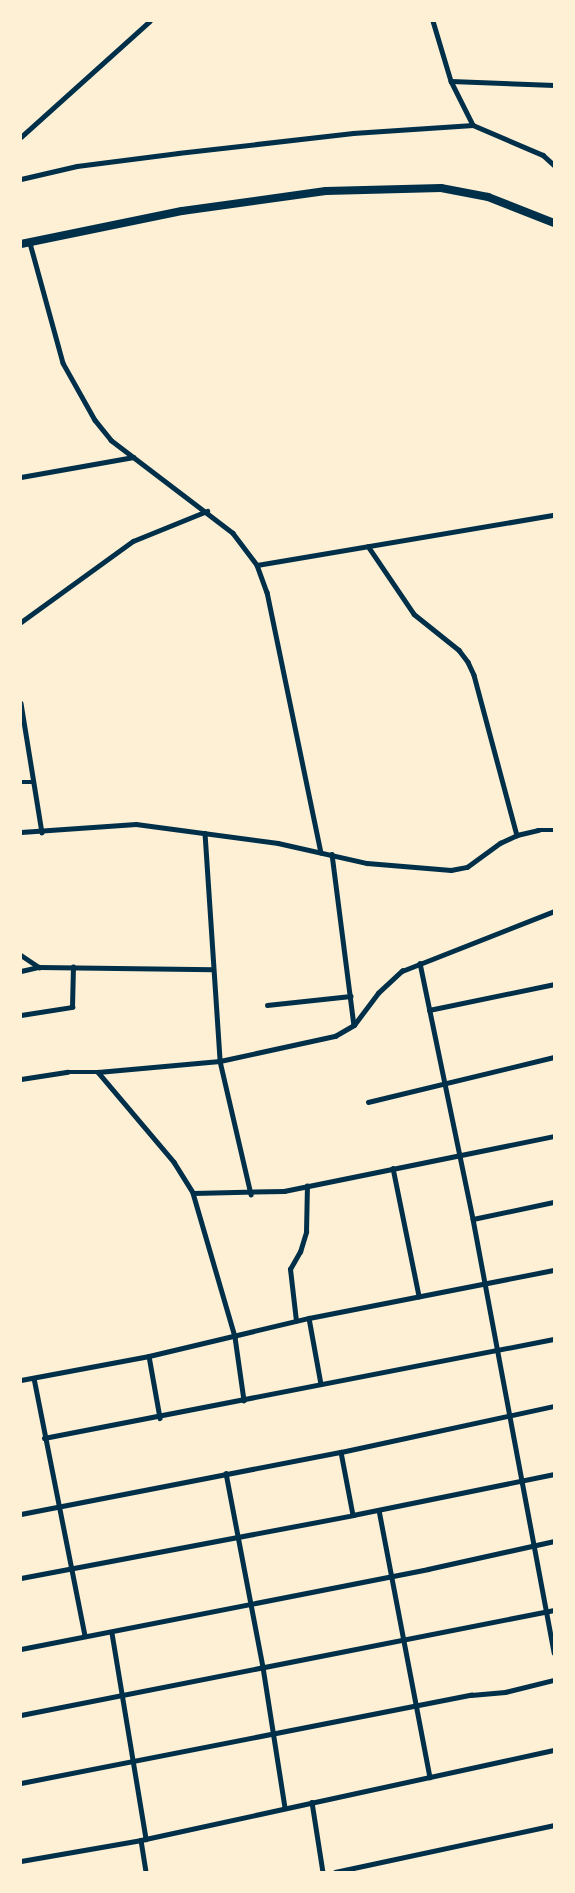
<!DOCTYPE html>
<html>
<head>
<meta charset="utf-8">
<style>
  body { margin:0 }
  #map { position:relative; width:575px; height:1893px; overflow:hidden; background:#fdf0d5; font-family:Lato,sans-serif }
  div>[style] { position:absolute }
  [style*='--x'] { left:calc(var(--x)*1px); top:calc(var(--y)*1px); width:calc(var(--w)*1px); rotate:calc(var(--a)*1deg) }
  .minor>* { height:4.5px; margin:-2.25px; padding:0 2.25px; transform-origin:2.25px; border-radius:2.25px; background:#003049 }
  .primary>* { height:8px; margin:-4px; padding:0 4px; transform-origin:4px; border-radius:4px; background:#003049 }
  span { translate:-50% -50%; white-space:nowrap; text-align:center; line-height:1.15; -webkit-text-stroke:4.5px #fdf0d5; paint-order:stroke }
  .frame { position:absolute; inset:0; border:22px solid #fdf0d5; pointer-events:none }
</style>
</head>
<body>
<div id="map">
  <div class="minor">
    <i style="--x:433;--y:21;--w:63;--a:73.3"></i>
    <i style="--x:451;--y:81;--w:49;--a:63.4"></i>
    <i style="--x:473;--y:125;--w:76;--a:23.2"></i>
    <i style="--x:543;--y:155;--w:15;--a:42"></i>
    <i style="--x:451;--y:81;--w:103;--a:2.2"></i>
    <i style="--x:21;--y:137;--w:173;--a:-42"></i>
    <i style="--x:21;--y:179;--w:57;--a:-13.1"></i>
    <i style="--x:77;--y:166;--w:102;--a:-7.3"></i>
    <i style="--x:178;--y:153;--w:176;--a:-6.5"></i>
    <i style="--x:353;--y:133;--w:120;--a:-3.8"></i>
    <i style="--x:30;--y:243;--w:124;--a:74.6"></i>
    <i style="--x:63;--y:363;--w:65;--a:60.7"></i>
    <i style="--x:95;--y:420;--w:26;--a:51"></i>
    <i style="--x:111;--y:440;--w:153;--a:37.3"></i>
    <i style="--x:233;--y:533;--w:40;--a:53"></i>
    <i style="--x:257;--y:565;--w:29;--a:70"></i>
    <i style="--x:267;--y:592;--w:266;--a:78.3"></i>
    <i style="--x:21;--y:477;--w:114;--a:-10.1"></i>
    <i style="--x:368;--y:546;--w:82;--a:55.9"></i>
    <i style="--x:414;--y:614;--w:58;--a:38.7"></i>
    <i style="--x:459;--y:650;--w:15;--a:53"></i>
    <i style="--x:468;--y:662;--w:14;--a:65"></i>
    <i style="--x:474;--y:675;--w:166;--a:75"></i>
    <i style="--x:257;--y:565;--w:301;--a:-9.6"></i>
    <i style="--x:21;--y:622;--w:138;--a:-35.9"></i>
    <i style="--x:133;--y:541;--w:80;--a:-22.1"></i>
    <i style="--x:21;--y:703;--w:131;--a:80.8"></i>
    <i style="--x:21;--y:782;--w:13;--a:0"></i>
    <i style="--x:21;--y:832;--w:115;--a:-4"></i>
    <i style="--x:136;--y:824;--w:143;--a:7.6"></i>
    <i style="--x:278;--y:843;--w:91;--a:12.7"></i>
    <i style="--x:367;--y:863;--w:84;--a:4.8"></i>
    <i style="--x:451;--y:870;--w:16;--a:-11"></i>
    <i style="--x:467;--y:867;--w:41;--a:-36"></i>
    <i style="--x:500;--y:843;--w:19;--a:-25"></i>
    <i style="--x:517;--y:835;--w:22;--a:-13"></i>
    <i style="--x:538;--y:830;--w:16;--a:0"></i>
    <i style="--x:205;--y:833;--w:228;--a:86.2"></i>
    <i style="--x:220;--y:1061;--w:137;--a:76.9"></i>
    <i style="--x:332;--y:854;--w:172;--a:82.7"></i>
    <i style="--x:21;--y:955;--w:22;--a:34"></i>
    <i style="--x:420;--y:963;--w:261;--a:78.3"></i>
    <i style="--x:473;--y:1219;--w:441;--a:79.4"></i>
    <i style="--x:21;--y:971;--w:18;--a:-13"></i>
    <i style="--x:39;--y:967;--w:174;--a:0.7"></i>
    <i style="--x:267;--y:1005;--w:84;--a:-6.1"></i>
    <i style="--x:429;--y:1010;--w:128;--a:-11.7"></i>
    <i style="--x:21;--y:1015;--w:52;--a:-8.9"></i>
    <i style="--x:72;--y:1007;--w:40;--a:-88.6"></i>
    <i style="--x:98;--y:1072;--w:118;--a:49.8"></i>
    <i style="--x:174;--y:1162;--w:36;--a:58"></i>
    <i style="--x:193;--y:1193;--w:150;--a:73.7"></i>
    <i style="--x:235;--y:1337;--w:64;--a:81.9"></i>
    <i style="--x:21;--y:1079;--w:47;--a:-8.7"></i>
    <i style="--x:67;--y:1072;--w:31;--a:0"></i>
    <i style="--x:98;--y:1072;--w:122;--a:-5.2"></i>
    <i style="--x:220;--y:1061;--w:118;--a:-12.3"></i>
    <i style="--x:335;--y:1036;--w:22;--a:-30"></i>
    <i style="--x:354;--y:1025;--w:40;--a:-53"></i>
    <i style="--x:378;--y:993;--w:33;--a:-43"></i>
    <i style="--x:402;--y:971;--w:163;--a:-21.5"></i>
    <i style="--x:368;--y:1102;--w:191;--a:-13.6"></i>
    <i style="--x:393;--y:1168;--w:131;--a:78.5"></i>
    <i style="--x:193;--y:1193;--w:91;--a:-1.3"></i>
    <i style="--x:284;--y:1191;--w:276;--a:-11.5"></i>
    <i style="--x:473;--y:1219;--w:83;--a:-11.9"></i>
    <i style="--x:309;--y:1318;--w:67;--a:79.7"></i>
    <i style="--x:296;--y:1321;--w:52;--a:-96.6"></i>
    <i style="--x:290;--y:1269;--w:20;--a:-60"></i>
    <i style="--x:300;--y:1252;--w:21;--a:-73"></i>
    <i style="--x:306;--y:1232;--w:46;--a:-88.8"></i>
    <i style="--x:149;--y:1356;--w:63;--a:79.9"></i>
    <i style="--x:34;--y:1378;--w:263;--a:78.8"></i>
    <i style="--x:21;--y:1380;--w:130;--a:-10.6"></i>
    <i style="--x:149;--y:1356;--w:164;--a:-13.4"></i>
    <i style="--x:309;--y:1318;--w:250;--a:-11.1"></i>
    <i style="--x:44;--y:1438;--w:520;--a:-10.99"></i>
    <i style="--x:341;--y:1452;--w:64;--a:79.2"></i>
    <i style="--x:226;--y:1473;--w:197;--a:79.2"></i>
    <i style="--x:263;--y:1667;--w:142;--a:81.1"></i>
    <i style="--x:379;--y:1510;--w:272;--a:79.2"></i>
    <i style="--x:21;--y:1514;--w:326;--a:-11"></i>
    <i style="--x:341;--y:1452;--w:218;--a:-12.2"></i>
    <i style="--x:21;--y:1578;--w:338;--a:-10.7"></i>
    <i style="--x:353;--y:1515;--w:205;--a:-11.5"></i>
    <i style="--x:112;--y:1633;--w:209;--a:80.6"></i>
    <i style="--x:21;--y:1649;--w:415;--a:-11.1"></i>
    <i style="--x:428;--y:1569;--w:129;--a:-12.5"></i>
    <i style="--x:21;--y:1715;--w:543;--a:-11.14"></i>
    <i style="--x:21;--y:1783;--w:459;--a:-11.1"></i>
    <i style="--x:471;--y:1695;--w:34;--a:-5"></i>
    <i style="--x:505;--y:1692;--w:50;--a:-13.8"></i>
    <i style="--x:312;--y:1802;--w:71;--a:81.1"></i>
    <i style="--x:141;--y:1840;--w:32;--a:81"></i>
    <i style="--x:21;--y:1861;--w:122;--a:-9.9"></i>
    <i style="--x:141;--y:1840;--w:423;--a:-12.3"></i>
    <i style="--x:335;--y:1872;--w:224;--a:-12.1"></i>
  </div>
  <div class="primary">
    <i style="--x:21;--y:244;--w:164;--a:-11.6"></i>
    <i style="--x:182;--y:211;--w:145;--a:-7.9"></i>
    <i style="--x:326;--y:191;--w:115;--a:-1.5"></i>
    <i style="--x:441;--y:188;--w:48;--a:10.8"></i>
    <i style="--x:488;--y:197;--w:71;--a:21.5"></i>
  </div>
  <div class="frame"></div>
</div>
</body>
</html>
